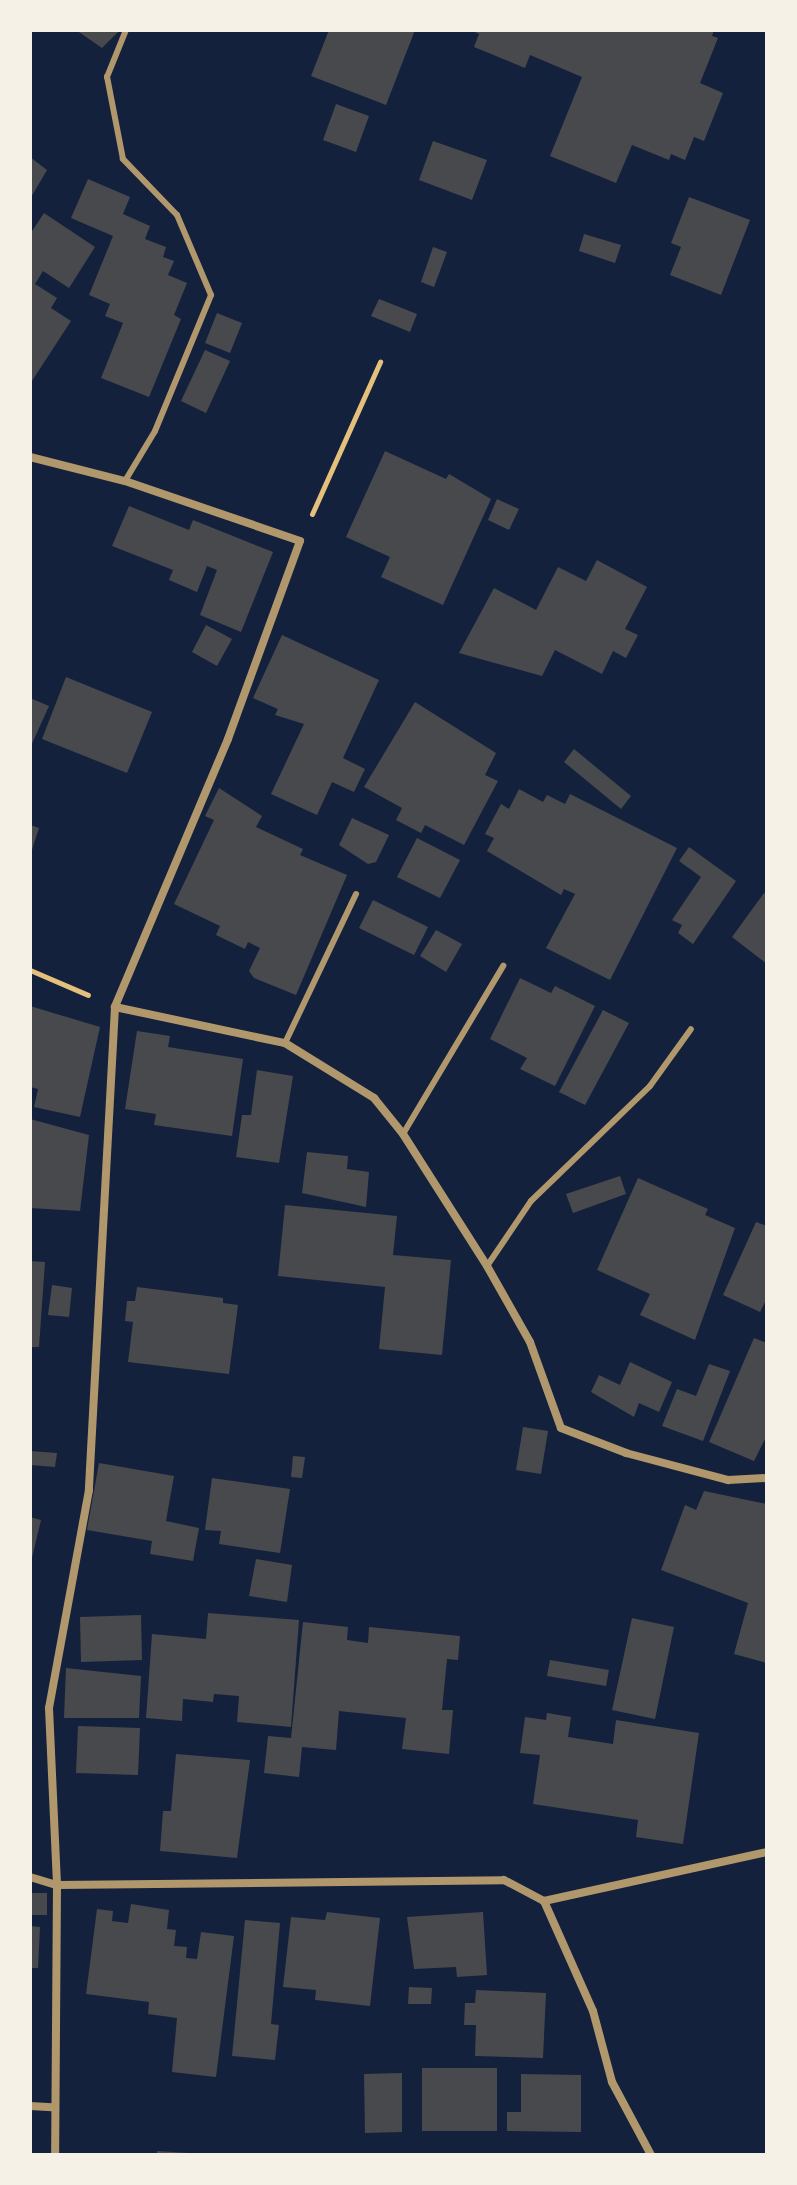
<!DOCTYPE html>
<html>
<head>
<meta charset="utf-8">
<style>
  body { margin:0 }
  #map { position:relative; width:797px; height:2185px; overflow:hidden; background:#14213d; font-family:"Golos Text",sans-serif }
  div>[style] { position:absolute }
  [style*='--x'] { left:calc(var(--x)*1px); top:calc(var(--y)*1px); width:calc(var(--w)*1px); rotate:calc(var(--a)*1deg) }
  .building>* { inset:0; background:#48494c }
  .path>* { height:5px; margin:-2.5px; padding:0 2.5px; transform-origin:2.5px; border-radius:2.5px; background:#e5c07b }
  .service>* { height:6px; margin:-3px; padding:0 3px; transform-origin:3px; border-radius:3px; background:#b1986c }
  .minor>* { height:8px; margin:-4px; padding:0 4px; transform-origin:4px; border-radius:4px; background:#b1986c }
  span { translate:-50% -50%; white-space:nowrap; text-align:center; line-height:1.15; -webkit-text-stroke:6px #f6f1e7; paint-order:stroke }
  .frame { position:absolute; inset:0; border:32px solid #f6f1e7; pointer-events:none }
</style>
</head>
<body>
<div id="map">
  <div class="building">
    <i style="clip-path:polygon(76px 30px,120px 30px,102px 48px)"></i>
    <i style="clip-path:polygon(329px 30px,415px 30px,386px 105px,311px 76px)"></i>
    <i style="clip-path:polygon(471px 30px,714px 30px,712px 36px,718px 38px,700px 83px,723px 93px,704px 141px,694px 137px,685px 160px,671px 154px,669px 160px,632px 145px,616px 183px,550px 156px,582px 77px,530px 55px,525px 68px,474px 47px,479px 34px)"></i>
    <i style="clip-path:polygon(336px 104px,369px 116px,356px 152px,323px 140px)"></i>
    <i style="clip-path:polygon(433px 141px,487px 160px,472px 200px,419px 180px)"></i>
    <i style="clip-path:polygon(30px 157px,47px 170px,30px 199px)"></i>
    <i style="clip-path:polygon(88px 179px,130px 197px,123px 214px,150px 226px,145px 239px,166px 247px,163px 257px,174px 261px,168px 275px,187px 283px,174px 315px,181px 319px,149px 397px,101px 378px,123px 323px,105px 316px,110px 304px,89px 295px,113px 236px,71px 218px)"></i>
    <i style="clip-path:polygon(689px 197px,750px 220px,721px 295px,670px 275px,681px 247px,671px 243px)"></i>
    <i style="clip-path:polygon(44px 213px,95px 247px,69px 288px,43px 271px,35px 284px,57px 298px,51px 308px,71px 321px,30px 384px,30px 234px)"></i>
    <i style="clip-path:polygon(584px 234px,621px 245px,615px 263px,579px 251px)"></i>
    <i style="clip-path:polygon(433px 247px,447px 252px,434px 287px,421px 282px)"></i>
    <i style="clip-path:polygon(379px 299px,417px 314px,410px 332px,371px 316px)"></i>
    <i style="clip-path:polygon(217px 313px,242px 323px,230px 353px,205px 343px)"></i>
    <i style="clip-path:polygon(205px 350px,230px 361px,206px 413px,181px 401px)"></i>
    <i style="clip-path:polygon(385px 451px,446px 479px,449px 474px,491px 499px,443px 605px,381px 577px,390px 557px,346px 537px)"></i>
    <i style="clip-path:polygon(497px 499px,519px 509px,509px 530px,488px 520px)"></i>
    <i style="clip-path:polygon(129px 506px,189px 530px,193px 520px,273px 552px,241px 632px,200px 615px,217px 570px,207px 566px,197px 592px,169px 580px,173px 570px,112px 546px)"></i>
    <i style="clip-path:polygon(597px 560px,647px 587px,625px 629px,638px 635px,626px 658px,613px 651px,602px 674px,555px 650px,542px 676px,459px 653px,494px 588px,536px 610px,558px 567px,586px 581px)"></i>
    <i style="clip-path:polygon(206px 625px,232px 639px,217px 666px,192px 652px)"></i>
    <i style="clip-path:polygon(282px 635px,379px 680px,343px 758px,365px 769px,354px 792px,332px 782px,317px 815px,271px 794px,304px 724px,275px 715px,278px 709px,253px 698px)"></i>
    <i style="clip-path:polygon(66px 677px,152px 712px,127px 773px,42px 739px)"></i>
    <i style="clip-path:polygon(30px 698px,49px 706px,30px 748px)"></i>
    <i style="clip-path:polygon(415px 702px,496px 753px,485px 775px,498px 781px,464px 845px,425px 825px,421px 833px,396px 820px,402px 808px,364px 787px)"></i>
    <i style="clip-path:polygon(574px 749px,631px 796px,621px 809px,564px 762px)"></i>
    <i style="clip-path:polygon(219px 788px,262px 816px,256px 827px,303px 849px,300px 855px,347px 875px,296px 995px,254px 978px,249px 971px,260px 948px,248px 942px,245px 949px,216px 935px,220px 926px,174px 904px,214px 820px,205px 816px)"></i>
    <i style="clip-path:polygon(519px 789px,543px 802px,547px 795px,565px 804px,570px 794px,677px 848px,610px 980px,546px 948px,575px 894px,564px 889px,561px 895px,487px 851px,494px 838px,485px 834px,501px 804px,509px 809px)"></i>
    <i style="clip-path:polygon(352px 818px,389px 835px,376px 862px,368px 864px,339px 845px)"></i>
    <i style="clip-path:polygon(30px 825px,39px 828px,31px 853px,30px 853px)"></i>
    <i style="clip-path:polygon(417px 838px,460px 860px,440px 898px,397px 877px)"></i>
    <i style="clip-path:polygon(689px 847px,736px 881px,693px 944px,678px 933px,682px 925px,672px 920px,701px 877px,679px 861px)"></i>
    <i style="clip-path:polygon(764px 893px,767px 895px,767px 964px,732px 937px)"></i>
    <i style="clip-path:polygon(373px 900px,428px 927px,414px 955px,359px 928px)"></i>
    <i style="clip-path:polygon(436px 930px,462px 944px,446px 972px,420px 956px)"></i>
    <i style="clip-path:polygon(520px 978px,551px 993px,555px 986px,595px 1006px,555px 1086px,520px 1069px,527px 1058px,490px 1039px)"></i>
    <i style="clip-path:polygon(30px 1006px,100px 1027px,80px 1117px,34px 1107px,38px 1089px,30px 1087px)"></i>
    <i style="clip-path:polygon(603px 1010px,629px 1023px,585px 1105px,559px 1092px)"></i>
    <i style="clip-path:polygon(137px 1031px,170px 1036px,168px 1047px,243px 1059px,232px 1136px,154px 1125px,156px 1114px,125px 1109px)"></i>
    <i style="clip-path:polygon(257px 1070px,293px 1076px,279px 1163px,236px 1157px,242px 1115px,251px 1115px)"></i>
    <i style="clip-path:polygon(30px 1119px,89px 1135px,80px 1211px,30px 1208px)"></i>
    <i style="clip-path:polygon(307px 1152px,348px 1156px,347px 1169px,369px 1172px,366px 1207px,302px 1193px)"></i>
    <i style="clip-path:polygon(620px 1176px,626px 1194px,573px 1213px,566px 1194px)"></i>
    <i style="clip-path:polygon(638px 1178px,708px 1209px,705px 1215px,735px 1228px,695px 1340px,640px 1315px,650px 1294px,597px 1270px)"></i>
    <i style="clip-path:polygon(285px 1205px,397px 1216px,393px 1255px,451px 1260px,442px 1355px,379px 1349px,385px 1287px,278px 1276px)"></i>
    <i style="clip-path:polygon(756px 1222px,767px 1226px,767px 1298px,760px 1312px,723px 1295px)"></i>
    <i style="clip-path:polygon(30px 1261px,45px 1262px,39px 1347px,30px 1347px)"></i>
    <i style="clip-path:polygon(52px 1285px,72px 1288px,69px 1317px,48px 1315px)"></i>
    <i style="clip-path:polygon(137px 1287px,223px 1298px,223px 1303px,238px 1305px,229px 1374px,128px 1362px,133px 1322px,125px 1321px,127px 1301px,135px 1301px)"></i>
    <i style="clip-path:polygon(754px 1338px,767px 1343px,767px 1435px,754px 1461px,709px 1442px)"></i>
    <i style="clip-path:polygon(630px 1362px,672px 1382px,659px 1412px,639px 1403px,634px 1417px,591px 1392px,599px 1375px,620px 1385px)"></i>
    <i style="clip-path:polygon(709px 1364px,730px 1371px,703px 1441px,662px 1426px,677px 1389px,696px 1396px)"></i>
    <i style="clip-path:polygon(523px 1427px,548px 1431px,541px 1474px,516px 1470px)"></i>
    <i style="clip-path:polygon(30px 1451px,57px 1453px,55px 1467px,30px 1465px)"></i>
    <i style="clip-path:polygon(293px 1456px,305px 1457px,302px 1478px,291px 1477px)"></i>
    <i style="clip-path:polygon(99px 1463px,174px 1476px,166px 1521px,199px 1528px,193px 1561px,150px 1554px,152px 1541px,87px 1530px)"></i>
    <i style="clip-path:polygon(212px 1478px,290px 1489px,280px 1553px,219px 1544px,221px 1531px,205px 1530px)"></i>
    <i style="clip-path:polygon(704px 1491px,767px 1504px,767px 1663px,734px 1654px,748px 1603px,661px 1570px,685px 1505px,696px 1510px)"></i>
    <i style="clip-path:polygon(30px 1517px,41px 1520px,31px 1562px,30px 1561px)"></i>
    <i style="clip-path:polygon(256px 1559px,292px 1565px,287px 1602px,249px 1596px)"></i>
    <i style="clip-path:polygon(208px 1613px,299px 1620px,291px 1727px,237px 1722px,239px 1696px,214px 1694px,213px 1702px,183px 1699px,182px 1721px,146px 1718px,152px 1634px,206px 1639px)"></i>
    <i style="clip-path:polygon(141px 1615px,142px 1660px,81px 1662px,80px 1617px)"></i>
    <i style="clip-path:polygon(632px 1618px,674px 1627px,655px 1719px,612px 1710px)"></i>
    <i style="clip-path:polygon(303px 1622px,348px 1627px,347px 1640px,368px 1643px,369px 1627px,460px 1636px,458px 1660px,447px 1659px,442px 1710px,453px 1710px,449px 1754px,402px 1749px,406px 1718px,339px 1711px,336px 1750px,302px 1747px,299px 1777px,264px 1773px,268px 1736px,291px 1738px)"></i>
    <i style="clip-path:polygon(550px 1660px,609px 1670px,606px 1686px,547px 1676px)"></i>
    <i style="clip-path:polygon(66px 1668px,141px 1676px,139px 1718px,64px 1718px)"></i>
    <i style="clip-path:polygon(547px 1713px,571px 1717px,568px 1737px,613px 1744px,616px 1720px,699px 1733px,683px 1844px,636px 1837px,638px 1820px,533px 1804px,540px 1755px,520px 1753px,525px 1717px,546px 1720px)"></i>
    <i style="clip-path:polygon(78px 1726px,140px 1728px,138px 1775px,76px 1773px)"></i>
    <i style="clip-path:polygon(176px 1754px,250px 1760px,237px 1858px,160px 1851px,163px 1811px,171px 1811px)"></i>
    <i style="clip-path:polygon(30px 1893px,47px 1893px,47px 1915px,30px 1915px)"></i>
    <i style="clip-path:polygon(131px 1904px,169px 1910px,167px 1929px,176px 1930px,174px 1946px,187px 1947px,186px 1958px,197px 1959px,201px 1932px,234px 1936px,216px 2077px,172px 2072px,177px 2018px,148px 2014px,149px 2002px,86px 1994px,97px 1909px,113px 1911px,112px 1921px,128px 1923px)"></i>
    <i style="clip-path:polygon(327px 1912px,380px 1918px,370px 2006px,315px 2000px,316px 1990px,283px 1987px,291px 1917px,325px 1920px)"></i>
    <i style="clip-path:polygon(483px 1912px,487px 1975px,457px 1977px,456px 1967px,414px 1969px,407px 1917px)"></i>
    <i style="clip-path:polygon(245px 1920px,280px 1923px,271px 2024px,279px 2025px,275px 2060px,232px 2056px)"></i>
    <i style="clip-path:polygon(30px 1926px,40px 1927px,38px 1968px,30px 1968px)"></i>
    <i style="clip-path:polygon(409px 1987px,432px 1988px,431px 2004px,408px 2004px)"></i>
    <i style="clip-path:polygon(476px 1990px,546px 1993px,543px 2058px,475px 2056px,476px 2025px,464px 2025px,465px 2003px,475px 2003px)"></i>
    <i style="clip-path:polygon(422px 2068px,497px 2068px,497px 2131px,422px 2131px)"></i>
    <i style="clip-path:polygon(402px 2073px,402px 2132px,365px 2133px,364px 2074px)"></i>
    <i style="clip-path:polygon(521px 2074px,581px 2075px,581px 2132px,507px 2131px,507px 2112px,521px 2112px)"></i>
    <i style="clip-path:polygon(157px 2151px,188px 2153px,188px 2155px,157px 2155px)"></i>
  </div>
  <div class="path">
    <i style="--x:312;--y:514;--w:167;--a:-65.9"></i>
    <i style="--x:30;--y:970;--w:63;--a:23.3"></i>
  </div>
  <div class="service">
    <i style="--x:125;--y:481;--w:58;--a:-59"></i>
    <i style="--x:155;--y:431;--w:147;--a:-67.6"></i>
    <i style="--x:211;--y:295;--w:87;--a:-113"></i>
    <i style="--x:177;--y:215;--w:78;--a:-134"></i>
    <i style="--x:123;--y:159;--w:84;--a:-101"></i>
    <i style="--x:107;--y:77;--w:51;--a:-68"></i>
    <i style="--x:285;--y:1043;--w:165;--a:-64.5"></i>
    <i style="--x:403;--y:1134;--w:196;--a:-59.2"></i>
    <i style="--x:487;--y:1266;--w:78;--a:-55.9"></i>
    <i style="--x:531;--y:1201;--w:165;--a:-44"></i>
    <i style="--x:650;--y:1086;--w:70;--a:-54.3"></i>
  </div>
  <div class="minor">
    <i style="--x:30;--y:457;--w:98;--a:14.2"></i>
    <i style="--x:125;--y:481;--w:185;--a:18.9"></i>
    <i style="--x:300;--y:541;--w:211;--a:110"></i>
    <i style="--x:228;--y:739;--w:291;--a:112.9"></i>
    <i style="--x:115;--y:1007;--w:484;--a:93.1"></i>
    <i style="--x:89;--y:1490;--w:222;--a:100.4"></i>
    <i style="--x:49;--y:1708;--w:177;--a:87.4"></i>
    <i style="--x:57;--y:1885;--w:270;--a:90.4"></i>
    <i style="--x:115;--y:1007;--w:174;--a:12"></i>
    <i style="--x:285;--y:1043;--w:105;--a:31.7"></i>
    <i style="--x:374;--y:1098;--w:46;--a:51.1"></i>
    <i style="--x:403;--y:1134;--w:156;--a:57.5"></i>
    <i style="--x:487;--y:1266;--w:87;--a:60.5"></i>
    <i style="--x:530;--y:1342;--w:91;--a:70.2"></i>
    <i style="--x:561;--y:1428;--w:70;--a:21"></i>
    <i style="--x:626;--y:1453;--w:106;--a:14.8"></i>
    <i style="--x:728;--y:1480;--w:39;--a:-3"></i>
    <i style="--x:30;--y:1877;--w:28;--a:17"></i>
    <i style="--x:57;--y:1885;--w:447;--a:-0.6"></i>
    <i style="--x:504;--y:1880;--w:45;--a:27.7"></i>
    <i style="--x:544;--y:1901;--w:120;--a:66"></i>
    <i style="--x:593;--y:2011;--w:73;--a:75"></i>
    <i style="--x:612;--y:2082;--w:83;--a:61.9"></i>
    <i style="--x:544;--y:1901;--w:228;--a:-12.4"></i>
    <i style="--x:30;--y:2106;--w:22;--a:3"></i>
  </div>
  <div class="frame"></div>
</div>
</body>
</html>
